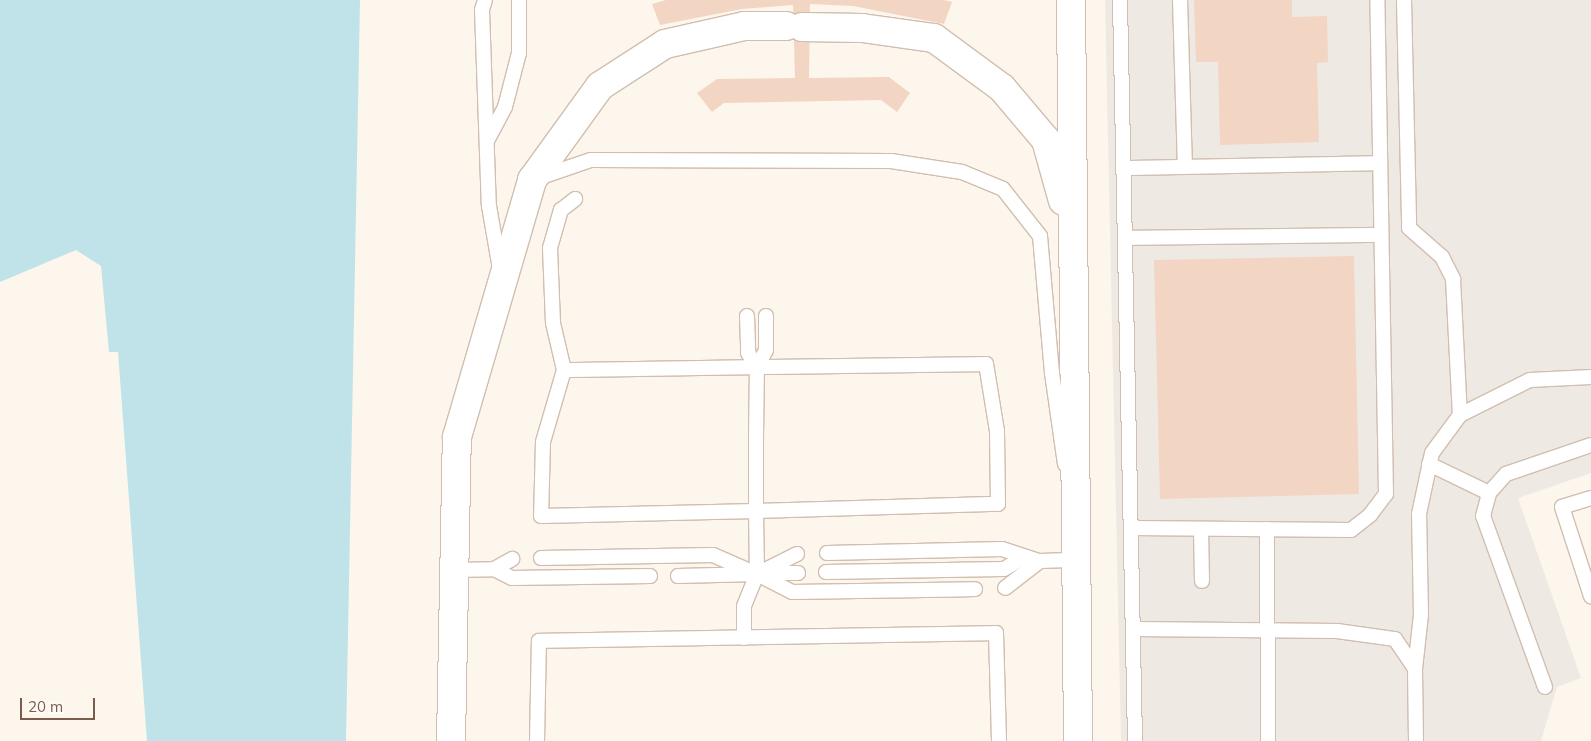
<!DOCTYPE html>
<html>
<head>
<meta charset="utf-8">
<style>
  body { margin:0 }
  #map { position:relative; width:1591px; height:741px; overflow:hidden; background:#fdf6ec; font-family:Mulish,sans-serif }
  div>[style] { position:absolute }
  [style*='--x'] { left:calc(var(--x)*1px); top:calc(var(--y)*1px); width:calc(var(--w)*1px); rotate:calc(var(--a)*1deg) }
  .industrial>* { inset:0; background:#efe9e4 }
  .water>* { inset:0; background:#bfe3e8 }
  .building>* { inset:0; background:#f3d5c3 }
  .roads { filter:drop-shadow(1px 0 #d1beb0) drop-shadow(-1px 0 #d1beb0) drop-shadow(0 1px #d1beb0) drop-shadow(0 -1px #d1beb0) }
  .lane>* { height:14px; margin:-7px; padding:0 7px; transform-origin:7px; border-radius:7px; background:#fff }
  .street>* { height:28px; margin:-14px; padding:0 14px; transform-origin:14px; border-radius:14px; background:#fff }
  span { translate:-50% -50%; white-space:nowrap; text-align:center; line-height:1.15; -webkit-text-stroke:5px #fffaf3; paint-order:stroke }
  .scale { position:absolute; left:20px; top:698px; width:75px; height:22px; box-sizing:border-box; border:2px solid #7a5c4d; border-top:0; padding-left:6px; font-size:15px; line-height:18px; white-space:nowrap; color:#7a5c4d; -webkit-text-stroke:4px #fffaf3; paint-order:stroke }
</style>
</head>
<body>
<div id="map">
  <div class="industrial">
    <i style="clip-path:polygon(1105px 0,1591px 0,1591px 473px,1518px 498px,1581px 678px,1557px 687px,1541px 741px,1121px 741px)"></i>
  </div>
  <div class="water">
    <i style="clip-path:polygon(0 0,360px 0,346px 741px,147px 741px,118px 352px,109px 352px,101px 266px,76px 250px,0 282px)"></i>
  </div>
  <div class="building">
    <i style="clip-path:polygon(666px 0,944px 0,952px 2px,944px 24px,853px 6px,810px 4px,809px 78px,889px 77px,910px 93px,897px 112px,881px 100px,724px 103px,712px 112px,697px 93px,717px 79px,795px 78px,793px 5px,742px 9px,660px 25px,652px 4px)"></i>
    <i style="clip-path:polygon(1194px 0,1292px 0,1292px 17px,1327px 16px,1328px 62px,1317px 63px,1319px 142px,1220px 145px,1218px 62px,1196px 62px)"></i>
    <i style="clip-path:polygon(1354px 256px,1359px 494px,1160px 499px,1154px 260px)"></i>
  </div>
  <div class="roads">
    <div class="lane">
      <i style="--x:485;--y:0;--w:10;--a:107"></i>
      <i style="--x:482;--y:10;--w:196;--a:88"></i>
      <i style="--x:489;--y:206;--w:64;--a:80.1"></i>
      <i style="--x:1120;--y:0;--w:741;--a:88.84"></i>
      <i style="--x:1180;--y:0;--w:167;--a:88.3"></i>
      <i style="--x:1404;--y:0;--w:228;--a:88.7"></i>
      <i style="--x:1409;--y:228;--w:44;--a:41.3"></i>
      <i style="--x:1442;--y:257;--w:25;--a:63"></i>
      <i style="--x:1453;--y:279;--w:136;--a:87.1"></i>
      <i style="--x:488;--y:139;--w:36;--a:-62"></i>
      <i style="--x:505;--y:107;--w:56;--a:-75.5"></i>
      <i style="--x:519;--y:53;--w:53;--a:-90"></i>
      <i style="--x:1124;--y:168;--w:256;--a:-1.1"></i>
      <i style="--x:538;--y:178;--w:56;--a:-18.8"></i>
      <i style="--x:591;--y:160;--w:300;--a:0.2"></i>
      <i style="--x:891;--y:161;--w:72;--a:8.8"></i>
      <i style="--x:962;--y:172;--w:44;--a:22.5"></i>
      <i style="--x:1003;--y:189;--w:60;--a:51.8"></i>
      <i style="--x:1040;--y:236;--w:138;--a:85"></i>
      <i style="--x:1052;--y:373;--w:92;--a:81.9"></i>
      <i style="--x:1126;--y:238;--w:255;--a:-0.7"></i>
      <i style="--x:747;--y:316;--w:37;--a:88"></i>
      <i style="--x:748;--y:353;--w:17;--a:57"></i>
      <i style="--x:757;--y:367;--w:19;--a:-62"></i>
      <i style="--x:766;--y:350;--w:34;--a:-90"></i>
      <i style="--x:564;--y:370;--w:48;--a:-103.2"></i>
      <i style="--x:553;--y:323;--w:75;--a:-92.3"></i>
      <i style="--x:550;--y:248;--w:40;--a:-74"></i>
      <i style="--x:561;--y:210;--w:18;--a:-38"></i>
      <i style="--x:1429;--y:464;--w:67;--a:25.8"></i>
      <i style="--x:1591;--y:498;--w:30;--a:163"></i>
      <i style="--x:1562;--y:507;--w:94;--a:72"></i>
      <i style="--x:1133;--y:528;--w:218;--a:0.5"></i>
      <i style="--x:1351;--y:530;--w:24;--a:-38"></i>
      <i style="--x:1370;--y:515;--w:26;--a:-53"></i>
      <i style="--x:1386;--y:494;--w:494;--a:-91"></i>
      <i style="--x:1201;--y:529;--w:52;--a:88.9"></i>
      <i style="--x:1267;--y:529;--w:212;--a:89.7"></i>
      <i style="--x:827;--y:553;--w:175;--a:-1.3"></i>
      <i style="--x:1002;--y:549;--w:40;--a:18"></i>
      <i style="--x:1040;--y:561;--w:44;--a:142.4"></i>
      <i style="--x:797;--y:554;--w:45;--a:153.4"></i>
      <i style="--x:757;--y:574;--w:39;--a:27"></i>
      <i style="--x:792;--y:592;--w:183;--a:-0.9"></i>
      <i style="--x:541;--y:558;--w:172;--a:-1"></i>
      <i style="--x:713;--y:555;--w:48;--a:23.4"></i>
      <i style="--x:757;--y:574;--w:79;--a:178.5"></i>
      <i style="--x:1040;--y:561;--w:36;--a:-2"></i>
      <i style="--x:494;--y:569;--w:21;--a:-29"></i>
      <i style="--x:455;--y:570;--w:39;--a:-1"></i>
      <i style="--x:494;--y:569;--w:20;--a:27"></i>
      <i style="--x:512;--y:578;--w:138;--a:-0.8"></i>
      <i style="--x:826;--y:572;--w:178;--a:-1"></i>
      <i style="--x:1004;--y:569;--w:23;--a:-31"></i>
      <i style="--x:762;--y:573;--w:36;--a:0"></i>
      <i style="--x:1135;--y:629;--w:202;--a:0.6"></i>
      <i style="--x:1337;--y:631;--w:59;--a:7.9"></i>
      <i style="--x:1395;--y:639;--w:36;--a:56"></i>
      <i style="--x:1415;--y:669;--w:72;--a:89.2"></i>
      <i style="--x:744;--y:638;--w:32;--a:-90"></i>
      <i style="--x:744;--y:606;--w:35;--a:-68"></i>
      <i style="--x:757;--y:574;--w:63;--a:-90.9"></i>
      <i style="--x:756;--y:511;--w:75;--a:-90"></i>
      <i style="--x:756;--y:436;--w:69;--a:-89.2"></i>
      <i style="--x:757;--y:367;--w:193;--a:179.1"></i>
      <i style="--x:564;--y:370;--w:75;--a:106.3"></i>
      <i style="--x:543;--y:442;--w:74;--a:91.5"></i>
      <i style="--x:541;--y:516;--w:215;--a:-1.3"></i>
      <i style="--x:756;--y:511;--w:242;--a:-1.7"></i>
      <i style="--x:998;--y:504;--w:73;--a:-90.8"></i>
      <i style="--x:997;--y:431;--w:68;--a:-99.3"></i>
      <i style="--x:986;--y:364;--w:229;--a:179.2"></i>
      <i style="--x:1415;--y:669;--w:54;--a:-83.7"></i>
      <i style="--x:1421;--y:615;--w:101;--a:-91.1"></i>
      <i style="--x:1419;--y:514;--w:62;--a:-78"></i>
      <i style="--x:1432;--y:453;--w:47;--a:-53.6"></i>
      <i style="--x:1460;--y:415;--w:78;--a:-26.6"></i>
      <i style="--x:1530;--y:380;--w:61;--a:-2.8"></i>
      <i style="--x:1545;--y:687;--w:182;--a:-109.9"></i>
      <i style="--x:1483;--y:516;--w:24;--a:-75"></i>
      <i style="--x:1489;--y:493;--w:25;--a:-48"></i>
      <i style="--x:1506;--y:474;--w:90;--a:-18.8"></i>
      <i style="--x:537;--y:741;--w:100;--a:-88.9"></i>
      <i style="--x:539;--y:641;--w:457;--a:-1"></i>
      <i style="--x:996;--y:633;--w:108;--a:88.4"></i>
    </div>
    <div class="street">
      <i style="--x:1071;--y:0;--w:741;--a:89.46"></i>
      <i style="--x:802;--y:27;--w:60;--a:1"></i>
      <i style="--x:862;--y:28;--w:73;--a:7.9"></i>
      <i style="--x:934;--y:38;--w:84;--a:36.3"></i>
      <i style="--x:1002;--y:88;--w:68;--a:49.8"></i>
      <i style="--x:1046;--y:140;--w:63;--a:74.4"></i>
      <i style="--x:451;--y:741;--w:304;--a:-88.9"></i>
      <i style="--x:457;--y:437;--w:268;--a:-73.7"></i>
      <i style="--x:532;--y:180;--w:116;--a:-54.1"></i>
      <i style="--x:600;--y:86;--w:77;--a:-32.9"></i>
      <i style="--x:665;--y:44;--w:81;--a:-12.8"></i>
      <i style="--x:744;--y:26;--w:42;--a:0"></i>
    </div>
  </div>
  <div class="scale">20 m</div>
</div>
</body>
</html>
